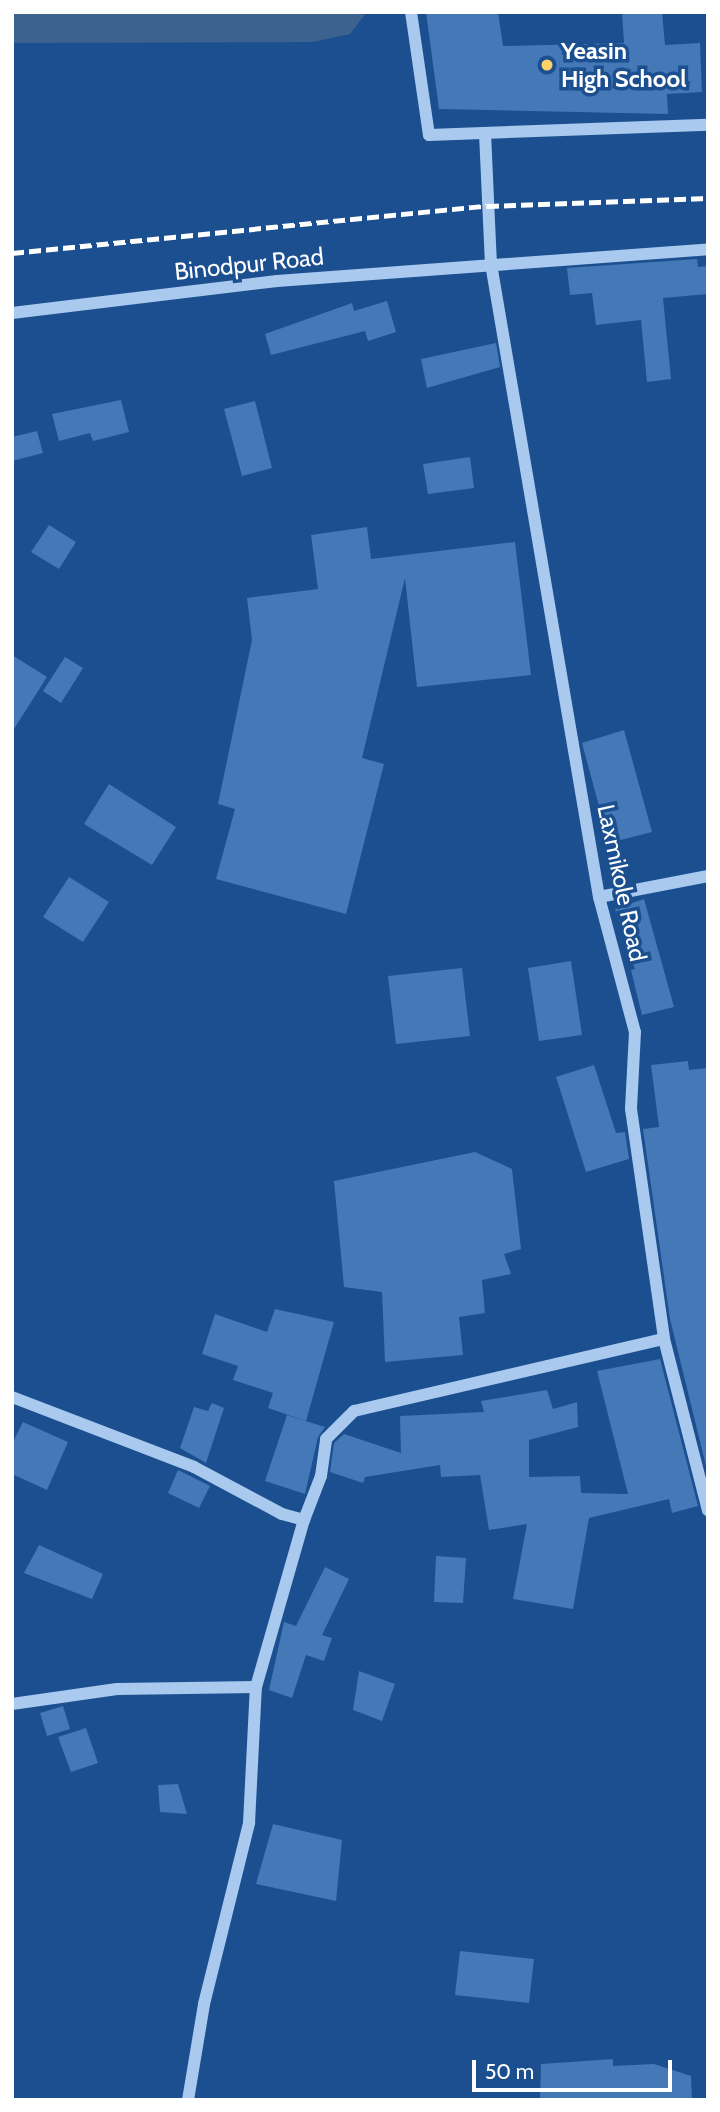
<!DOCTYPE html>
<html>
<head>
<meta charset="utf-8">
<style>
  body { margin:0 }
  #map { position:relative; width:720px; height:2112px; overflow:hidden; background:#1b4f8f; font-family:Cabin,sans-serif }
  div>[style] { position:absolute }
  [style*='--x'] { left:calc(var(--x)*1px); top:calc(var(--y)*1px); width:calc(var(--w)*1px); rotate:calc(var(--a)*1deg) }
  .water>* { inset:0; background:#3c6290 }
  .building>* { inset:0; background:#4478b7 }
  .minor>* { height:12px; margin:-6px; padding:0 6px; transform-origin:6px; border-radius:6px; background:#a9c9ee }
  .rail>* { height:5px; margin-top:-2.5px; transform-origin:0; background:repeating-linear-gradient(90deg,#fff 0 12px,transparent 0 17px) }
  .dots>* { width:19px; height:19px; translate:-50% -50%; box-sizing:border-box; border:4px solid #1b4f8f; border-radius:50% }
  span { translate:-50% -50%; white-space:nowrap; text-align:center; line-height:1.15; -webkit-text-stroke:7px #1b4f8f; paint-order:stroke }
  .poi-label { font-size:24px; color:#fff; font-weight:700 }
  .left { translate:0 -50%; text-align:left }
  .street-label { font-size:24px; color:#fff }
  .frame { position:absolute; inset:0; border:14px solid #fff; pointer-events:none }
  .scale { position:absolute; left:472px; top:2060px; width:200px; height:32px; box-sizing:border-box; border:4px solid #fff; border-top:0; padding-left:9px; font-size:21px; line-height:24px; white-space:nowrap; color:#fff; -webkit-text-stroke:5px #1b4f8f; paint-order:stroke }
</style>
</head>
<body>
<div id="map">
  <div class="water">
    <i style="clip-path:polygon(12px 12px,367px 12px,350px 34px,313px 42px,12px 43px)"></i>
  </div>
  <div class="building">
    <i style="clip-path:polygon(426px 12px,498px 12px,503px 46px,624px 43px,622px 12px,662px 12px,665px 45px,700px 43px,702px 92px,667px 94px,668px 114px,439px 109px)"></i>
    <i style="clip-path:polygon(697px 259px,698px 267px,708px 266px,708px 294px,663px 298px,671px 379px,647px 382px,641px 320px,596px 325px,592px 293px,570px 295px,567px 268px)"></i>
    <i style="clip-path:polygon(387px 301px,396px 332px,368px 341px,365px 331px,271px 355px,265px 334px,352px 303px,354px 311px)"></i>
    <i style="clip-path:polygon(496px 343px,500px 367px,427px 388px,421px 359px)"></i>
    <i style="clip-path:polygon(121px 400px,129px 432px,93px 441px,90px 433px,59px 441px,52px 414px)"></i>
    <i style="clip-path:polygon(255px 401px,272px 468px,242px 476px,224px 409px)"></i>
    <i style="clip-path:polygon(37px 431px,43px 453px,12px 461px,12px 437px)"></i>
    <i style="clip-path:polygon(470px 457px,474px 488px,428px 494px,423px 464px)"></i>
    <i style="clip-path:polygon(49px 525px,76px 542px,59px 569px,31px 552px)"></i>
    <i style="clip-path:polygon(367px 527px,371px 559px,515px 542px,531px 675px,417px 687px,405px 578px,362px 758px,384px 764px,346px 914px,216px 879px,235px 809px,218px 804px,252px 640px,247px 598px,318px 589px,311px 535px)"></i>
    <i style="clip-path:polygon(12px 655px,47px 677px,12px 732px)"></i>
    <i style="clip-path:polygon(65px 657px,83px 668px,61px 703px,43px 691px)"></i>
    <i style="clip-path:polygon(624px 730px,652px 832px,609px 843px,582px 743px)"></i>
    <i style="clip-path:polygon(109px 784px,176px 827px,152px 865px,84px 824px)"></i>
    <i style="clip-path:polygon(69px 877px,109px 902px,83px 942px,43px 917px)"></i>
    <i style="clip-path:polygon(644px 899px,674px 1007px,642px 1015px,631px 970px,635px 969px,615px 909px)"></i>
    <i style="clip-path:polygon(571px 961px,582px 1035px,539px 1041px,528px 968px)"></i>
    <i style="clip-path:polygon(462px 968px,470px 1036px,396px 1044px,388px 976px)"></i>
    <i style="clip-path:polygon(688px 1061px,689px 1070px,708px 1068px,708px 1474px,670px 1319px,643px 1129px,659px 1127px,651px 1065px)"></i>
    <i style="clip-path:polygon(594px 1065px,616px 1133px,625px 1132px,629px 1159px,586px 1172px,556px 1077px)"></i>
    <i style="clip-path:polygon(475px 1152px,512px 1169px,521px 1249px,504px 1254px,511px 1274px,482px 1280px,485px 1313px,459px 1317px,463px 1355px,385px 1362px,382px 1292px,344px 1287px,334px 1181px)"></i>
    <i style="clip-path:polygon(275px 1309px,334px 1322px,306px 1421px,268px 1408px,273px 1393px,233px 1380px,238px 1366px,202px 1354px,215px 1314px,267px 1332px)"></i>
    <i style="clip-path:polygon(660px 1359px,698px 1506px,672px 1513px,669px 1499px,589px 1518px,573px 1609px,513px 1599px,527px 1524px,489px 1530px,480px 1475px,441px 1477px,440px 1465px,365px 1477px,363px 1483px,330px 1472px,334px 1443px,344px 1434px,401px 1453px,400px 1416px,484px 1412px,481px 1401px,547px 1390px,553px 1409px,577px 1402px,578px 1427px,529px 1440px,529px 1477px,580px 1476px,581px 1493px,628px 1494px,597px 1371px)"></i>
    <i style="clip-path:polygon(212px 1403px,224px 1408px,206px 1463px,180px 1448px,194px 1407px,208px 1411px)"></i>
    <i style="clip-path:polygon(287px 1415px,325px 1427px,318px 1437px,305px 1494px,265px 1481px)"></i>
    <i style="clip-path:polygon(23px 1422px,68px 1442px,47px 1490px,12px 1474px,12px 1444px)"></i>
    <i style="clip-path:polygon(178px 1470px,210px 1486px,199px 1508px,168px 1493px)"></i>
    <i style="clip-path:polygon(39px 1545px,103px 1574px,92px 1599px,24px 1573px)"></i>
    <i style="clip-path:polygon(436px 1556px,466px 1558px,463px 1603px,434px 1602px)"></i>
    <i style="clip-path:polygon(325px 1567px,349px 1579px,322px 1635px,332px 1638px,324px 1661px,306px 1655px,292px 1698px,269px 1690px,284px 1622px,296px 1626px)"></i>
    <i style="clip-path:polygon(359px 1671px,395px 1684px,382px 1721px,353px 1710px)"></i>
    <i style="clip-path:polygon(63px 1706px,70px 1729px,47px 1736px,40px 1713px)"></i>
    <i style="clip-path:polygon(86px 1728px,98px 1763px,71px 1772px,58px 1737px)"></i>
    <i style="clip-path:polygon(178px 1784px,187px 1814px,160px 1812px,158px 1785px)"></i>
    <i style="clip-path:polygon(273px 1824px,342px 1840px,336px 1901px,256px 1884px)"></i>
    <i style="clip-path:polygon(460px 1951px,534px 1959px,529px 2003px,455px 1995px)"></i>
    <i style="clip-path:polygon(613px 2059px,613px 2066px,654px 2064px,691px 2076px,692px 2100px,540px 2100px,541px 2064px)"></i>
  </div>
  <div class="minor">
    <i style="--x:411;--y:12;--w:124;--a:81.7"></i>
    <i style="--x:429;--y:135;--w:279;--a:-2.1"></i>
    <i style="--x:485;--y:133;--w:131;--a:87.4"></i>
    <i style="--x:491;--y:264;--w:642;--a:80.32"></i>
    <i style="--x:599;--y:897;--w:140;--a:75.1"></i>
    <i style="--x:635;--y:1032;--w:77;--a:93"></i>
    <i style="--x:631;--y:1109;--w:232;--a:81.8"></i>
    <i style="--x:664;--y:1339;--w:177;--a:75.6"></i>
    <i style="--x:12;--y:313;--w:267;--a:-6.9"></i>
    <i style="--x:277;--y:281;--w:432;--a:-4.2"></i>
    <i style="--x:599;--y:897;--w:111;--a:-10.9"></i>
    <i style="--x:12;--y:1397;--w:195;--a:21"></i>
    <i style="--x:194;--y:1467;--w:100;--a:28.1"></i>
    <i style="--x:282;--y:1514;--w:23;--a:15"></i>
    <i style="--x:304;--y:1520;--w:47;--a:-68.9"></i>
    <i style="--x:321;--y:1476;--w:37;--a:-82"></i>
    <i style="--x:326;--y:1439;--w:40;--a:-45"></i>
    <i style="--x:354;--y:1411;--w:318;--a:-13.1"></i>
    <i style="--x:12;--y:1704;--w:106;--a:-8.1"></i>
    <i style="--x:117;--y:1689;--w:139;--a:-0.8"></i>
    <i style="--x:188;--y:2100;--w:97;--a:-80.5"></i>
    <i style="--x:204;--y:2004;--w:187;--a:-76"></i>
    <i style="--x:249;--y:1823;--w:136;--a:-87.1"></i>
    <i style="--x:256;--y:1687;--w:174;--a:-74"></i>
  </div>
  <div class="rail">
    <i style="--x:12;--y:253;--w:477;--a:-5.7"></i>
    <i style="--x:487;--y:206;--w:221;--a:-2.1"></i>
  </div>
  <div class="dots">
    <i style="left:547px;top:65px;background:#ffd166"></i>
  </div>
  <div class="poi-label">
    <span class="left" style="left:561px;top:65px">Yeasin<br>High School</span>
  </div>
  <div class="street-label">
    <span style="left:249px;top:264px;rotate:-6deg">Binodpur Road</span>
    <span style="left:622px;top:883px;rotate:78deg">Laxmikole Road</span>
  </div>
  <div class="frame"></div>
  <div class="scale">50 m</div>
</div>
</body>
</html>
